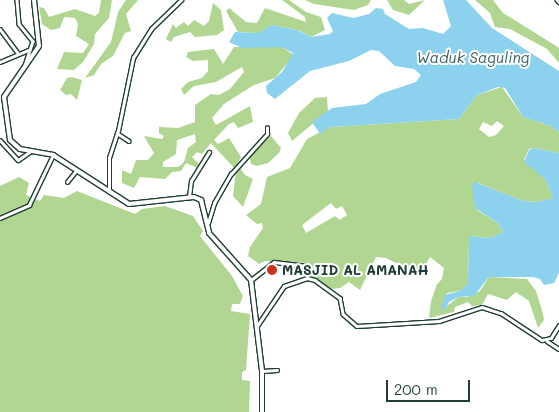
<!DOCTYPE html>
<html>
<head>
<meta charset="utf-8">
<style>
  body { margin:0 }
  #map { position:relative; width:559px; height:412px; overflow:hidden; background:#fff; font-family:Mali,sans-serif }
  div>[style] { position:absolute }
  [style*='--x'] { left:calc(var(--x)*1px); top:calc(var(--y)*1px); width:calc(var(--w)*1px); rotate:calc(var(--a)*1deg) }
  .green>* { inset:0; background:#b0d692 }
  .water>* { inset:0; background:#8cd1ee }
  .roads { filter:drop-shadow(1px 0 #1f3d34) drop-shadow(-1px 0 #1f3d34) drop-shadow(0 1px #1f3d34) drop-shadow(0 -1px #1f3d34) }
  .street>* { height:2.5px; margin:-1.25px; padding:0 1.25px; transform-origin:1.25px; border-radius:1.25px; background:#fff }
  .secondary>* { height:4px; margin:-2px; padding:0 2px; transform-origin:2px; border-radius:2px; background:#fff }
  .dots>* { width:14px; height:14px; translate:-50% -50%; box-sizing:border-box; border:2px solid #fff; border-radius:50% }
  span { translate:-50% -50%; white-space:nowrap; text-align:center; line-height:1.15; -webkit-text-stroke:4px #fff; paint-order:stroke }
  .poi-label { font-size:14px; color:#1f3d34; font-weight:700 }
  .left { translate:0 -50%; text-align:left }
  .water-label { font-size:15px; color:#3a6262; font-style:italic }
  .scale { position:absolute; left:386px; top:380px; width:84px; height:22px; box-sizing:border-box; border:2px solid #1f3d34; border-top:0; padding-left:6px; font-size:15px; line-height:18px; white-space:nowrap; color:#1f3d34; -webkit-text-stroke:4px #fff; paint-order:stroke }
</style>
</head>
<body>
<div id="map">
  <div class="green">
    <i style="clip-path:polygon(101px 0,112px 0,109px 18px,95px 34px,94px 44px,83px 62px,74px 70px,57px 69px,64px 52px,83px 53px,89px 44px,76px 36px,78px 24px,75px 18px,64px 17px,60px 28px,51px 30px,42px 24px,39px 7px,44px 8px,49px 17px,75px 9px,95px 16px,99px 13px)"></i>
    <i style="clip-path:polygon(126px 0,138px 0,126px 14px,131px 31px,125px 33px,113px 56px,101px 64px,94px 75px,85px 78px,111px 42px,118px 12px)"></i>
    <i style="clip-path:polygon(282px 0,289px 0,306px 12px,321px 17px,325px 30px,311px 37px,298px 30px,272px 25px,258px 33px,238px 32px,226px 11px,229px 8px,246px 22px,257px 23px,265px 8px,306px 22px,305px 17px)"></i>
    <i style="clip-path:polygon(305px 0,371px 0,368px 5px,354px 10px,314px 4px)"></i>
    <i style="clip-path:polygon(387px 0,404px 0,409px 4px,425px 0,409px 15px,393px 10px)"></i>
    <i style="clip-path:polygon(475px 0,493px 0,503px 13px,553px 44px,559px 48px,559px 63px,547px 49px,510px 29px,495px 27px,490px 13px)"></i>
    <i style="clip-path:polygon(213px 3px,221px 10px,224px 30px,217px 35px,195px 37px,190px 32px,174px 37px,171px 42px,166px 39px,173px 24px,176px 28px,184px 22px,188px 26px,194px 20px,204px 26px,209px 21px)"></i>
    <i style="clip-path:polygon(evenodd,234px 47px,282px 47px,294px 55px,275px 78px,254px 85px,224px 104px,212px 118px,216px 125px,250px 106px,253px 122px,238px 128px,234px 122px,229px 124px,214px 140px,218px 144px,229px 138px,241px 157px,237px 164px,245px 175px,253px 179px,243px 207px,233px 196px,236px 170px,211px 143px,202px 154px,197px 152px,192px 157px,199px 164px,197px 168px,186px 163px,181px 171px,172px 172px,165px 179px,140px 177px,134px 188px,122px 183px,122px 170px,131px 174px,136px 160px,148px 160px,154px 153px,144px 136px,162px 139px,164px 136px,159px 133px,159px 127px,178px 128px,195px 122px,195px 105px,211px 94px,219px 95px,230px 89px,244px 72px,242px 67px,216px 82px,194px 86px,184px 95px,181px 89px,188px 82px,202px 78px,208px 71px,208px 60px,193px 61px,186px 57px,188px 52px,214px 49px,223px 64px,234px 47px,195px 134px,196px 142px,188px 148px,184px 162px,178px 167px,163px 167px,163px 162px,176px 154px,177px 140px,195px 134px)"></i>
    <i style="clip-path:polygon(72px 77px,82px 80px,77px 100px,71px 94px,66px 95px,60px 90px,67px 78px)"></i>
    <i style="clip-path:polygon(evenodd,502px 87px,523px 117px,551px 126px,559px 132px,559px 153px,534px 148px,529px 149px,524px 160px,545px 179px,553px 198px,537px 202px,523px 201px,478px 183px,473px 188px,477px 210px,498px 223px,503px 232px,490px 238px,469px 236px,468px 284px,460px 291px,447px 293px,443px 302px,447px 306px,458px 297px,468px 297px,480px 291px,489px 277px,527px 279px,536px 291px,543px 314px,544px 320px,538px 328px,529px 301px,516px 292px,507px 300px,488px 294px,482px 305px,472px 306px,468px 302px,455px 307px,454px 312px,429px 318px,431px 301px,437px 284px,442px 279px,444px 268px,430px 257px,420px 275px,386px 258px,376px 257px,360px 290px,349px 282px,340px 288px,332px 289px,304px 276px,304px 268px,309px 267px,309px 263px,265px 261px,259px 264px,248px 256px,250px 247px,263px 228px,262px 223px,257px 224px,246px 215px,261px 204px,267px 177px,290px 168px,307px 139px,330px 127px,459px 119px,477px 95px,502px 87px,497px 121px,504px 126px,496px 135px,489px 137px,479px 129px,483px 122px,492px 126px,497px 121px,502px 87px,331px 203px,336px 209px,342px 206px,347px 215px,340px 220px,335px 216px,306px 233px,302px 225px,331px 203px)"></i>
    <i style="clip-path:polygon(327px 97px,328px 111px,292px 141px,288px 133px,299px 113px,315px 98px)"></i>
    <i style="clip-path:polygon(271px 136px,281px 148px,279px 153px,268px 163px,257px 166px,251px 164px,249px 156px)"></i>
    <i style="clip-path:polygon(19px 177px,29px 183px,26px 195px,40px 201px,44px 195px,64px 198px,77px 191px,135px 214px,142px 209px,165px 206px,193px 216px,203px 231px,200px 236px,232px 276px,243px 296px,240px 304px,232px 304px,231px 311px,250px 314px,246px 370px,242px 372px,242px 380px,250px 381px,249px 412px,0 412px,0 186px)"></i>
  </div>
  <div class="water">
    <i style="clip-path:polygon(443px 0,466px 0,492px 28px,559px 71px,559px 132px,551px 126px,523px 117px,505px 88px,498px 87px,477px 95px,459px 119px,330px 127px,320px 134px,312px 122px,332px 108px,366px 104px,380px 94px,416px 82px,421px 75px,414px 69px,395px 66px,379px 51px,371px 50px,349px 61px,310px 71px,275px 99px,267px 93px,266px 86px,282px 72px,293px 53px,282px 47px,242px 48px,229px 42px,235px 32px,258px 33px,272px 25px,297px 30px,311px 37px,330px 34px,333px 31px,327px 18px,332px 13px,353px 18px,369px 14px,376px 8px,383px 9px,385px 14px,409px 29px,423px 28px,443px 34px,451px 26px)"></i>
    <i style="clip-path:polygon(534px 148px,559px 153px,559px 273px,554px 283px,544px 285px,540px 279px,533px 277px,489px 277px,474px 296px,458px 297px,449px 302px,445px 310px,441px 308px,445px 295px,460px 291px,468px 284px,469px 236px,490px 238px,503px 232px,498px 223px,475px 208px,472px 185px,475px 182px,523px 201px,537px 202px,553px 198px,545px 179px,524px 162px,529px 150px)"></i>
  </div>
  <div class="roads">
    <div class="street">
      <i style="--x:17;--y:0;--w:24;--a:85"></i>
      <i style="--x:19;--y:24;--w:22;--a:51"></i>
      <i style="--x:33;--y:41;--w:25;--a:108"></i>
      <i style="--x:557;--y:0;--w:3;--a:45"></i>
      <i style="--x:0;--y:29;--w:31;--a:53"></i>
      <i style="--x:0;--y:62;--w:30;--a:-23"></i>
      <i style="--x:117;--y:133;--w:14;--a:34"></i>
      <i style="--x:0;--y:140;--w:27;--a:48"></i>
      <i style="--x:18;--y:160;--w:16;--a:-35"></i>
      <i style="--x:67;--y:182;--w:14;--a:-51"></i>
      <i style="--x:109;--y:191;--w:33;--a:-90"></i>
      <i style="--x:109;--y:158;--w:28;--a:-72"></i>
      <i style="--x:118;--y:131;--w:75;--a:-78.4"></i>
      <i style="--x:133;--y:58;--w:34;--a:-58"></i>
      <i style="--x:151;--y:29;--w:42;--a:-44"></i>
      <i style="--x:189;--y:197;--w:16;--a:-83"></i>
      <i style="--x:191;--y:181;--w:34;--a:-58"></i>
      <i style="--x:0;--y:218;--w:32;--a:-24"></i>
      <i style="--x:29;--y:205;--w:55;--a:-64.4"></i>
      <i style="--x:208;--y:223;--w:21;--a:-73"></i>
      <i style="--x:214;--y:203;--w:34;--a:-60"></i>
      <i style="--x:231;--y:174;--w:54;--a:-48"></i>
      <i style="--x:267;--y:134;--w:6;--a:-90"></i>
      <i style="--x:251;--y:280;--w:29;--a:-38"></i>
      <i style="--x:274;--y:262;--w:35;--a:7"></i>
      <i style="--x:257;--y:326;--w:48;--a:-56"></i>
      <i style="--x:284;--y:286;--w:24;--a:-19"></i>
      <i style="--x:307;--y:278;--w:8;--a:14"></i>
      <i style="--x:315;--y:280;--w:31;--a:36"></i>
      <i style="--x:340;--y:298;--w:16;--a:79"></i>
      <i style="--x:343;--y:314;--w:18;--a:41"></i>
      <i style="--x:357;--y:326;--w:82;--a:-3.5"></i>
      <i style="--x:439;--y:321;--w:45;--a:-18"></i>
      <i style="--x:482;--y:307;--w:20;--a:18"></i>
      <i style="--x:501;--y:313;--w:49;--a:33.4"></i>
      <i style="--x:542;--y:340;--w:9;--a:-13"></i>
      <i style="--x:551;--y:338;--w:15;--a:-58"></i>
      <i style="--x:547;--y:341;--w:14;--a:34"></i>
      <i style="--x:262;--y:371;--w:15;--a:-4"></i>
    </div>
    <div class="secondary">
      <i style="--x:34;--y:0;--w:46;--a:83.8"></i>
      <i style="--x:39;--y:46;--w:62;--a:124.5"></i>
      <i style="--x:4;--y:97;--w:43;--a:82.1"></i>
      <i style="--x:10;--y:140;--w:13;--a:42"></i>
      <i style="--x:20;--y:149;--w:34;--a:10"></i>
      <i style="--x:53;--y:155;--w:90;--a:32.8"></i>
      <i style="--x:129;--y:204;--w:65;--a:-6.1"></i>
      <i style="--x:194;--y:197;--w:8;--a:23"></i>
      <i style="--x:201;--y:200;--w:34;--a:76"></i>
      <i style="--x:209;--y:233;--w:63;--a:48.2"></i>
      <i style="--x:251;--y:280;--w:92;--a:83.1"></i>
      <i style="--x:262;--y:371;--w:41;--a:90"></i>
    </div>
  </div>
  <div class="dots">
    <i style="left:272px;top:270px;background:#c8321e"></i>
  </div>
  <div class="poi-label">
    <span class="left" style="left:282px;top:270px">MASJID AL AMANAH</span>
  </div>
  <div class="water-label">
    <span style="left:473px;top:58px">Waduk Saguling</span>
  </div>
  <div class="scale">200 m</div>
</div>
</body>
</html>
